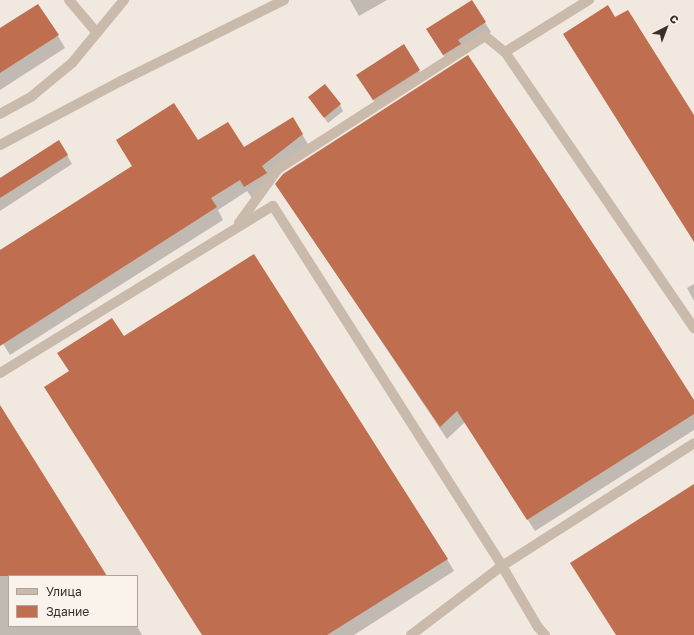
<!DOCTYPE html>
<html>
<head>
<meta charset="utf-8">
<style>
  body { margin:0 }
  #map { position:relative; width:694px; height:635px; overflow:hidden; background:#f1e9df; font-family:"Golos Text",sans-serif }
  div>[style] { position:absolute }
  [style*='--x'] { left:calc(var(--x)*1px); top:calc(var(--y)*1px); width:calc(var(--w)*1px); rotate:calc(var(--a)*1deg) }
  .shadow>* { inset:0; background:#0003 }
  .building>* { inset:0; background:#bf6f4f }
  .minor>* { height:10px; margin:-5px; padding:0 5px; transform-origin:5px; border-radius:5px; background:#c9baab }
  span { translate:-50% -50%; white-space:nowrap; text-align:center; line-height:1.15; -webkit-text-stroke:3.5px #f9f3eb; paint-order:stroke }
  .legend { position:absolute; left:8px; top:575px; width:130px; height:52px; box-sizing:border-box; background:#f9f3eb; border:1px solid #aba59e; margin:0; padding:5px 7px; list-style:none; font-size:12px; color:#372f2a }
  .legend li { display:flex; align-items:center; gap:8px; height:20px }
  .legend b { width:20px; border:1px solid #aba59e }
  .north { position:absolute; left:646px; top:8px; width:40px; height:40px; -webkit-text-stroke:3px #f9f3eb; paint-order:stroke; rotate:42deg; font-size:11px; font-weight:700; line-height:16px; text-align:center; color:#372f2a }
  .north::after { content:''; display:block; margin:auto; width:14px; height:18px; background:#372f2a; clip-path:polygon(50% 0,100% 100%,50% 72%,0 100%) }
</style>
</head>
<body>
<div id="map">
  <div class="shadow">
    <i style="clip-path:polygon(350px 0,387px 0,359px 16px)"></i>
    <i style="clip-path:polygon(471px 1px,491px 32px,463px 50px,449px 64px,433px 39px)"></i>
    <i style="clip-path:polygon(0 29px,58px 36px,65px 48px,0 90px)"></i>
    <i style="clip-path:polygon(404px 46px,425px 80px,379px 109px,363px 84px)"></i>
    <i style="clip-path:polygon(310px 98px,340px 105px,343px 111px,328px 123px)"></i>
    <i style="clip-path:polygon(302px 134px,309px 146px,269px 178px,273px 185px,252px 198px,247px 191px,218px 210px,223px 220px,10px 355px,0 339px,0 251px,198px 142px,244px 149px)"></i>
    <i style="clip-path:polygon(67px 155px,72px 164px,0 211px,0 179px)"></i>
    <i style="clip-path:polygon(276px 184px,694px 402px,694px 430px,535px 531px,465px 422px,447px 439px)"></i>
    <i style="clip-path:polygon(694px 284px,694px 301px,687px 288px)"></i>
    <i style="clip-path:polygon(124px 338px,447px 559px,454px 571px,354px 635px,203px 635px,70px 372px)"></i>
    <i style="clip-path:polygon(0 422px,106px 576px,9px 576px,9px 626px,137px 626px,142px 635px,0 635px)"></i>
  </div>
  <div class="building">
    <i style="clip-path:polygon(472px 0,486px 22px,458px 40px,461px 44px,443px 55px,426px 29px)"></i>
    <i style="clip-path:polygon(38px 4px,59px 35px,0 73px,0 28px)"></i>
    <i style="clip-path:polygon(608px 5px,615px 17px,628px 10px,694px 115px,694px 242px,563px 34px)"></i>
    <i style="clip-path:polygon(404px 44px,420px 70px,373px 100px,356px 75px)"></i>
    <i style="clip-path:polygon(468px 55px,631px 301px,694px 400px,694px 414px,527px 520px,457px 411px,440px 427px,275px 184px,283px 174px)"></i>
    <i style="clip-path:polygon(325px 84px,341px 104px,324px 118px,308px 97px)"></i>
    <i style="clip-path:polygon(174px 103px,198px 140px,228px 122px,244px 147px,293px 117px,303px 134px,262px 166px,267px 173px,244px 187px,240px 180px,211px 198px,217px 207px,0 346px,0 250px,132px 166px,116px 140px)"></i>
    <i style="clip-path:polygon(59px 140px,68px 155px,0 198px,0 178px)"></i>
    <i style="clip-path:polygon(254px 254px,448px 559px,327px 635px,202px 635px,44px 387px,69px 371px,57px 353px,112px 318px,124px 336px)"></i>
    <i style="clip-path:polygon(0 405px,107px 576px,0 576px)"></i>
    <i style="clip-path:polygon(694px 484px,694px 635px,616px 635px,570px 563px)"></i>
  </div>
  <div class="minor">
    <i style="--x:69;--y:0;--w:43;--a:49.7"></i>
    <i style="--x:505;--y:52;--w:335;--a:55.6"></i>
    <i style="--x:0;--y:114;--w:37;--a:-29"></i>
    <i style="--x:32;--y:96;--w:52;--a:-39.5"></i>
    <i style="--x:72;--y:63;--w:82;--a:-50.5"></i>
    <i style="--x:0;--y:145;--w:137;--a:-27.9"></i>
    <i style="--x:121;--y:81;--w:182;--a:-26.4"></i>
    <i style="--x:239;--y:223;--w:67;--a:-54.2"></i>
    <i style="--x:278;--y:169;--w:246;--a:-32.7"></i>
    <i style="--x:485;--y:36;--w:26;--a:39"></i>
    <i style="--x:505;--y:52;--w:99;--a:-31.8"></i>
    <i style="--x:0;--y:373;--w:320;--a:-31.5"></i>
    <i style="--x:273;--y:206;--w:427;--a:57.5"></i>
    <i style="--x:502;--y:566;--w:228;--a:-32.6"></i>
    <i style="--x:411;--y:635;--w:114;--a:-37.2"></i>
    <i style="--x:502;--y:566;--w:71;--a:59.5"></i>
    <i style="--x:538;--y:627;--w:11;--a:49"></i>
  </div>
  <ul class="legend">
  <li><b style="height:5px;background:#c9baab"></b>Улица</li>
  <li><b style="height:11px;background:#bf6f4f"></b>Здание</li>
  </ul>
  <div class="north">С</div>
</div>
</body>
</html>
